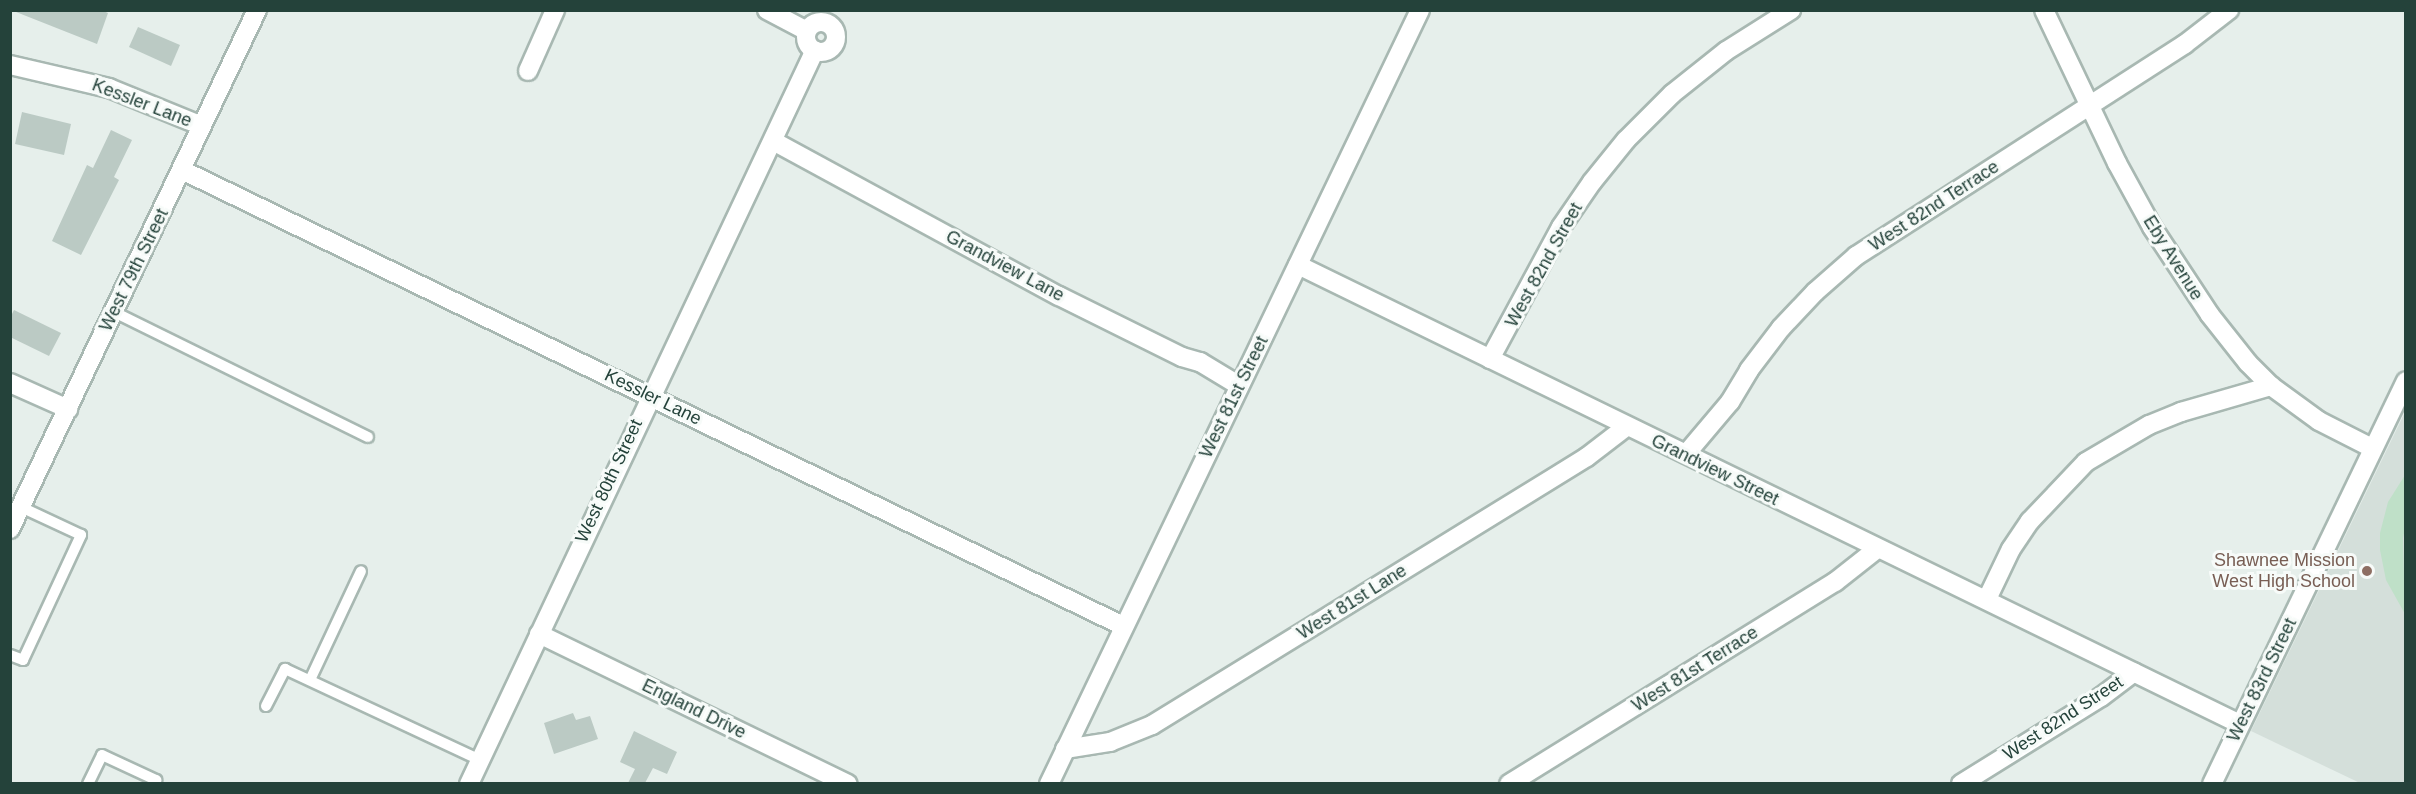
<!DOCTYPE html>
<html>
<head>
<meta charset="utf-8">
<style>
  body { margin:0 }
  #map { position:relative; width:2416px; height:794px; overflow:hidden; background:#e6efeb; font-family:Helvetica,sans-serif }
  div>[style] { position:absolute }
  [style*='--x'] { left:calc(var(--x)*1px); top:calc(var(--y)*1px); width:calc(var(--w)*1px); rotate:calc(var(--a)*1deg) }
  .built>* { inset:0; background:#d4dfda }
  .green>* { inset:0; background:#bfe0c8 }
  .building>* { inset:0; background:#bbcac4 }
  .roads { filter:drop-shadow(2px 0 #a8b8b2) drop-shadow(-2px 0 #a8b8b2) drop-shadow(0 2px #a8b8b2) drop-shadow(0 -2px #a8b8b2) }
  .service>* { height:10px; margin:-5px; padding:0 5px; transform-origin:5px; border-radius:5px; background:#fff }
  .minor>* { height:18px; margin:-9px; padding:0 9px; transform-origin:9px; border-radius:9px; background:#fff }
  .minor>.ring { margin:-9px; padding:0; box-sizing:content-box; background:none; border:18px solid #fff; border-radius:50% }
  .tertiary>* { height:18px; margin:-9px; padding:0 9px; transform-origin:9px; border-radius:9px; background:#fff }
  .dots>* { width:16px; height:16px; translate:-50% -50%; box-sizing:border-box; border:3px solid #f7fbf9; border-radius:50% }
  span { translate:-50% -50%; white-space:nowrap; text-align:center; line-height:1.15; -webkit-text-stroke:6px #f7fbf9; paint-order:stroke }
  .street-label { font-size:18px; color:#24423a }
  .education-label { font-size:18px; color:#785e54 }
  .right { translate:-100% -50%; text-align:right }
  .frame { position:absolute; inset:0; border:12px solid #24423a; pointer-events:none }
</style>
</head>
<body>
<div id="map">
  <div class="built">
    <i style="clip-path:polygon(2405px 412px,2405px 783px,2360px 783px,2251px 731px)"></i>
  </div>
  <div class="green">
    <i style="clip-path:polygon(2405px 475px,2406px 524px,2403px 538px,2405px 614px,2386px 580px,2380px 550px,2380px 533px,2388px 502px)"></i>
  </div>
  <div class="building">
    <i style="clip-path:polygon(11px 10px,101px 10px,108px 13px,97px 44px)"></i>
    <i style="clip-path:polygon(138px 27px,180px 45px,171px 66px,129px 47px)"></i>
    <i style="clip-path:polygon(22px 112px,71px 124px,64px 155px,15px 144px)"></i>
    <i style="clip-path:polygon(111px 130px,132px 140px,114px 177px,119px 180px,81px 255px,52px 241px,87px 165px,93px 168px)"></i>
    <i style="clip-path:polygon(14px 310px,61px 333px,49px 356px,10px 337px,10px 318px)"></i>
    <i style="clip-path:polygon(573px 713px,576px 720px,590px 716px,598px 739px,554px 754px,544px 723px)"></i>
    <i style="clip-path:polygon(634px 731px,677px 752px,667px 774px,653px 768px,645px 783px,628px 783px,635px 769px,620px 762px)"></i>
  </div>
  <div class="roads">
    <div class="service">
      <i style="--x:114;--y:312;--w:283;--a:26.2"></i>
      <i style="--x:10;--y:655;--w:14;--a:21"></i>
      <i style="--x:23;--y:660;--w:138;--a:-65.1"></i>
      <i style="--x:81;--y:535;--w:66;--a:-155"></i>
      <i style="--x:310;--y:680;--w:120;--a:-64.9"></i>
      <i style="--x:266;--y:706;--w:42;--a:-62.8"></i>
      <i style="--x:285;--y:669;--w:215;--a:25"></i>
      <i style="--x:88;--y:784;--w:32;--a:-64"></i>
      <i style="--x:102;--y:755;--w:60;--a:24.8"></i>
      <i style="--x:156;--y:780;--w:4;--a:117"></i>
    </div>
    <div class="minor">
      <i style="--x:767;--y:10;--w:45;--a:27.7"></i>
      <i style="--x:2044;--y:10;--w:170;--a:64.5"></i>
      <i style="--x:2117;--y:163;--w:73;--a:61.3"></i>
      <i style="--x:2152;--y:227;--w:105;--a:56.6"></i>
      <i style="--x:2210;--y:315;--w:61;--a:51.6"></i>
      <i style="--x:2248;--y:363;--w:33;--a:45"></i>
      <i style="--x:2271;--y:386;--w:59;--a:36.1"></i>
      <i style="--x:2319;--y:421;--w:59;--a:27"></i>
      <i class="ring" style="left:806px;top:22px;width:12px;height:12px"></i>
      <i style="--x:10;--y:65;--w:102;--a:13.1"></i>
      <i style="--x:109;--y:88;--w:100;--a:22.2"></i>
      <i style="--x:528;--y:71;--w:67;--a:-66.1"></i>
      <i style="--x:773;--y:141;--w:325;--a:28.5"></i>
      <i style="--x:1059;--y:296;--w:137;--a:26.4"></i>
      <i style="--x:1182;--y:357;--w:19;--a:16"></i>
      <i style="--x:1200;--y:362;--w:44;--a:31.2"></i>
      <i style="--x:182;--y:170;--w:1046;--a:25.85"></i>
      <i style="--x:1298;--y:265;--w:1048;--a:25.98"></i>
      <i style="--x:1490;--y:359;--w:150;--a:-61.7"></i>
      <i style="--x:1561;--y:227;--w:55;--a:-55.4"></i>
      <i style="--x:1592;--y:182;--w:54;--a:-51"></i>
      <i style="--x:1626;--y:140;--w:65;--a:-45"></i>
      <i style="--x:1672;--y:94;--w:69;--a:-38.5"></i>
      <i style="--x:1726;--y:51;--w:77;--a:-32.2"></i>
      <i style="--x:10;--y:383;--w:64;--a:24.1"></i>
      <i style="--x:1686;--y:454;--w:68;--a:-49.8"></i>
      <i style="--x:1730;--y:402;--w:37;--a:-59"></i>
      <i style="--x:1749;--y:370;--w:53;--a:-52.7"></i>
      <i style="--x:1781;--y:328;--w:50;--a:-46.6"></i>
      <i style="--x:1815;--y:292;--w:55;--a:-41.3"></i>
      <i style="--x:1856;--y:256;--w:391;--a:-32.8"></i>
      <i style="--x:2185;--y:44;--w:56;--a:-37.7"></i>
      <i style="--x:1987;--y:599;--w:55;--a:-64.4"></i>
      <i style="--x:2011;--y:549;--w:34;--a:-56"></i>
      <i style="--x:2030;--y:521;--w:81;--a:-46.5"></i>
      <i style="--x:2086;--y:462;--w:73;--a:-30.4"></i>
      <i style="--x:2149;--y:425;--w:35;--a:-22"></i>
      <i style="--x:2181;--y:412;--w:94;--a:-16.1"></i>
      <i style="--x:539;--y:634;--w:343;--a:25.9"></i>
      <i style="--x:1065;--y:749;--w:46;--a:-8.8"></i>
      <i style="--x:1110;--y:742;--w:45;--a:-22"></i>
      <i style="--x:1152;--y:725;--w:511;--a:-31.64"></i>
      <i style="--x:1587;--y:457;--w:49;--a:-37.6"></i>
      <i style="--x:469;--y:784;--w:811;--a:-64.76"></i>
      <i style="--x:1049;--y:784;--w:858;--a:-64.39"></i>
      <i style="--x:1509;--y:784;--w:384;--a:-31.8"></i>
      <i style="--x:1835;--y:582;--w:53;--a:-38.2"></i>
      <i style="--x:1961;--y:784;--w:165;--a:-31.9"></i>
      <i style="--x:2101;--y:697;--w:41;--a:-37.1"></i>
      <i style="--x:2212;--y:784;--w:447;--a:-64.3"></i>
    </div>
    <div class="tertiary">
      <i style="--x:10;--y:529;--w:575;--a:-64.55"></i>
    </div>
  </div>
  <div class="dots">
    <i style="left:2367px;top:571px;background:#8d6e63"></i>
  </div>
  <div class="street-label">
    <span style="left:142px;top:103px;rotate:21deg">Kessler Lane</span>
    <span style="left:1934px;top:206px;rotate:-33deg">West 82nd Terrace</span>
    <span style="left:2173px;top:258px;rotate:58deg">Eby Avenue</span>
    <span style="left:1544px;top:265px;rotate:-61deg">West 82nd Street</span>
    <span style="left:1005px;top:266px;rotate:28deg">Grandview Lane</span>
    <span style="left:134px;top:270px;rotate:-64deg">West 79th Street</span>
    <span style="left:653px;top:397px;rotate:26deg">Kessler Lane</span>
    <span style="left:1234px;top:397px;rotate:-64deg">West 81st Street</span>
    <span style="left:1715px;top:470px;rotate:26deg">Grandview Street</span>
    <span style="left:609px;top:481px;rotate:-65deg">West 80th Street</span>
    <span style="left:1352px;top:602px;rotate:-32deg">West 81st Lane</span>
    <span style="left:1695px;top:669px;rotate:-32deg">West 81st Terrace</span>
    <span style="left:2262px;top:680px;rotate:-64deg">West 83rd Street</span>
    <span style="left:694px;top:709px;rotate:26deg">England Drive</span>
    <span style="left:2063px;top:718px;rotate:-33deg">West 82nd Street</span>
  </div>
  <div class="education-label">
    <span class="right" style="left:2355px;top:571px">Shawnee Mission<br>West High School</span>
  </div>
  <div class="frame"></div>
</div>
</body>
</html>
